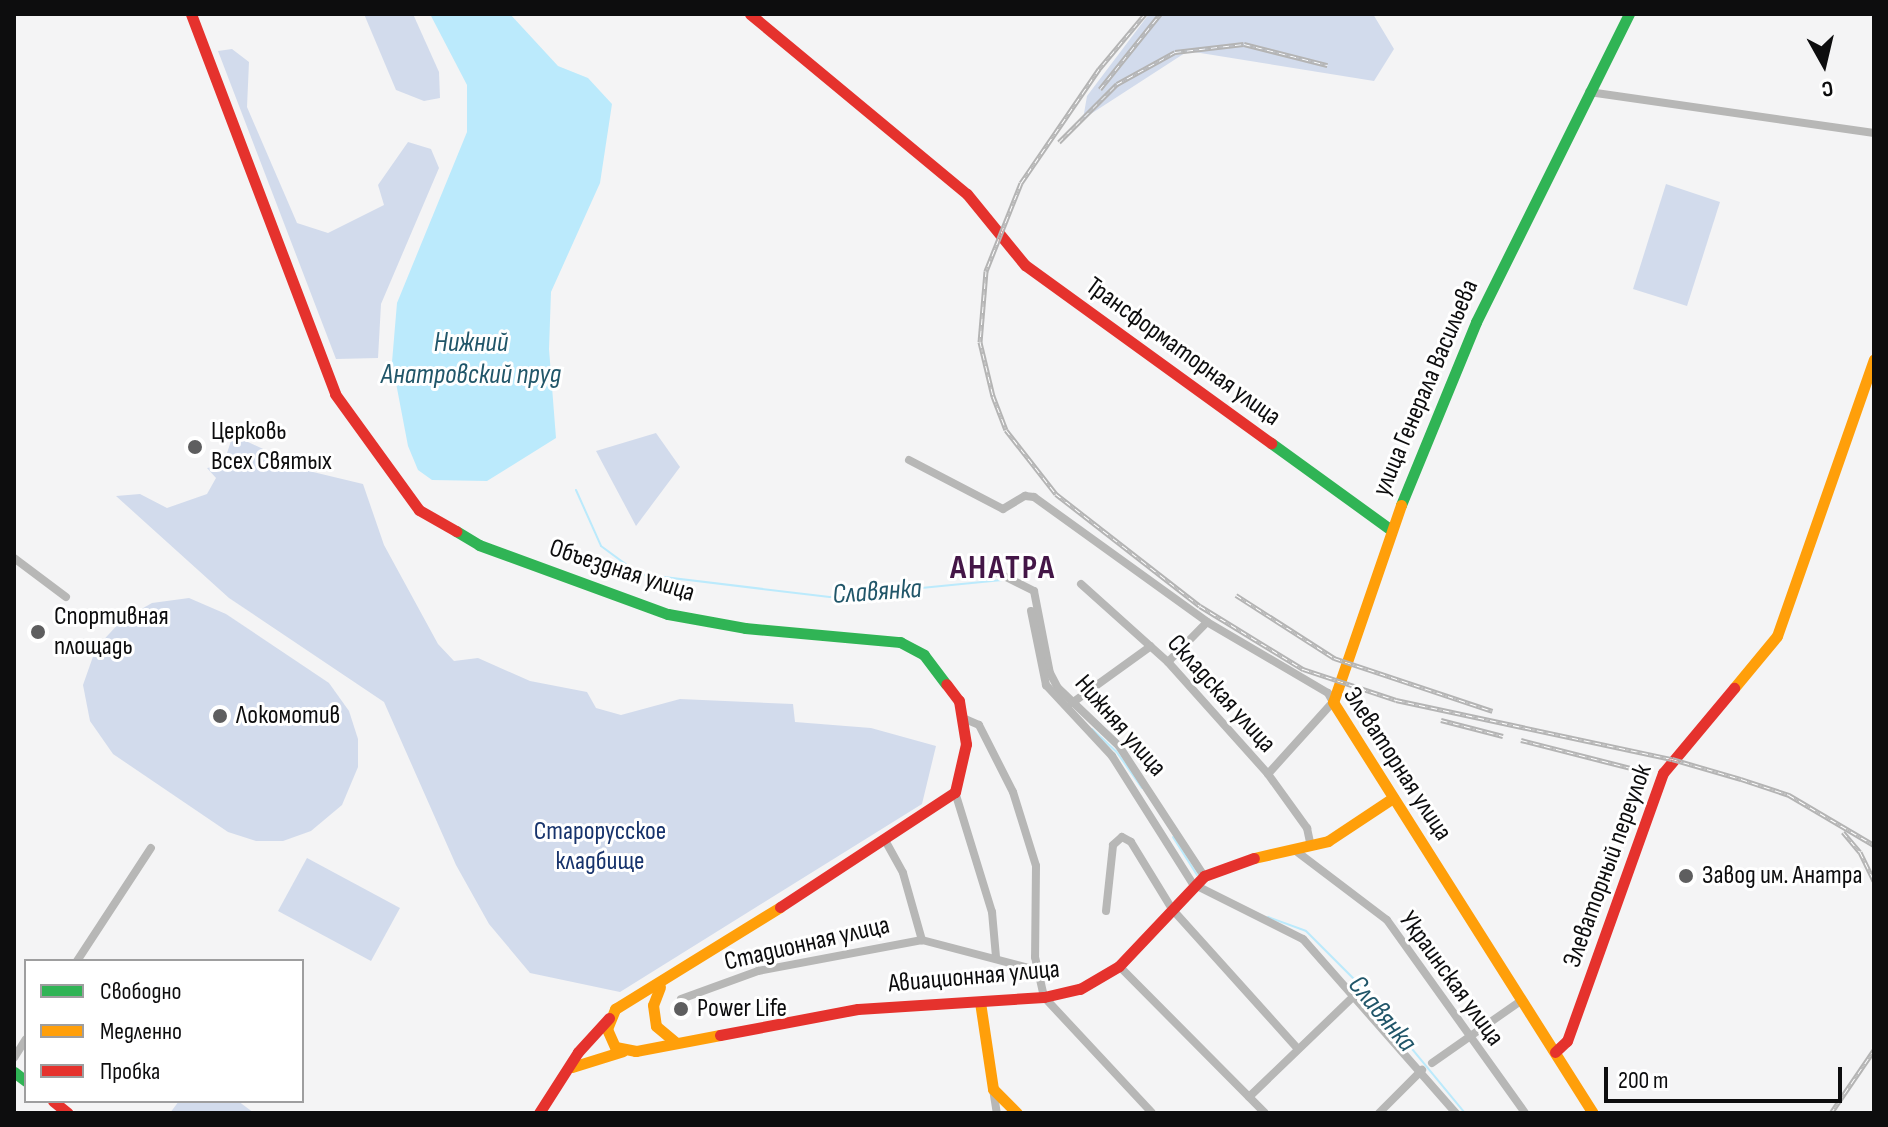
<!DOCTYPE html>
<html>
<head>
<meta charset="utf-8">
<style>
  body { margin:0 }
  #map { position:relative; width:1888px; height:1127px; overflow:hidden; background:#f4f4f5; font-family:"Sofia Sans Condensed",sans-serif }
  div>[style] { position:absolute }
  [style*='--x'] { left:calc(var(--x)*1px); top:calc(var(--y)*1px); width:calc(var(--w)*1px); rotate:calc(var(--a)*1deg) }
  .green>* { inset:0; background:#d2dbec }
  .water>* { inset:0; background:#bbeafc }
  .stream>* { height:2px; margin:-1px; padding:0 1px; transform-origin:1px; border-radius:1px; background:#bbeafc }
  .street>* { height:8px; margin:-4px; padding:0 4px; transform-origin:4px; border-radius:4px; background:#b7b7b6 }
  .fast>* { height:11px; margin:-5.5px; padding:0 5.5px; transform-origin:5.5px; border-radius:5.5px; background:#30b455 }
  .slow>* { height:11px; margin:-5.5px; padding:0 5.5px; transform-origin:5.5px; border-radius:5.5px; background:#ff9f0a }
  .jam>* { height:11px; margin:-5.5px; padding:0 5.5px; transform-origin:5.5px; border-radius:5.5px; background:#e5322d }
  .rail>* { height:5px; margin-top:-2.5px; transform-origin:0; background:repeating-linear-gradient(90deg,#fff 0 6px,#b4b4b4 0 12px); box-sizing:border-box; border-block:2px solid #b4b4b4 }
  .dots>* { width:22px; height:22px; translate:-50% -50%; box-sizing:border-box; border:4px solid #fff; border-radius:50% }
  span { translate:-50% -50%; white-space:nowrap; text-align:center; line-height:1.15; -webkit-text-stroke:6px #fff; paint-order:stroke }
  .street-label { font-size:26px; color:#0d0d0e }
  .poi-label { font-size:26px; color:#0d0d0e }
  .left { translate:0 -50%; text-align:left }
  .park-label { font-size:26px; color:#17336c }
  .water-label { font-size:28px; color:#215669; font-style:italic }
  .district-label { font-size:34px; color:#441647; font-weight:700; letter-spacing:2px }
  .frame { position:absolute; inset:0; border:16px solid #0d0d0e; pointer-events:none }
  .legend { position:absolute; left:24px; top:959px; width:280px; height:144px; box-sizing:border-box; background:#fff; border:2px solid #9e9e9f; margin:0; padding:10px 14px; list-style:none; font-size:24px; color:#0d0d0e }
  .legend li { display:flex; align-items:center; gap:16px; height:40px }
  .legend b { width:40px; border:2px solid #9e9e9f }
  .north { position:absolute; left:1784px; top:24px; width:80px; height:80px; -webkit-text-stroke:6px #fff; paint-order:stroke; rotate:172deg; font-size:22px; font-weight:700; line-height:32px; text-align:center; color:#0d0d0e }
  .north::after { content:''; display:block; margin:auto; width:28px; height:36px; background:#0d0d0e; clip-path:polygon(50% 0,100% 100%,50% 72%,0 100%) }
  .scale { position:absolute; left:1604px; top:1067px; width:238px; height:36px; box-sizing:border-box; border:4px solid #0d0d0e; border-top:0; padding-left:10px; font-size:24px; line-height:28px; white-space:nowrap; color:#0d0d0e; -webkit-text-stroke:6px #fff; paint-order:stroke }
</style>
</head>
<body>
<div id="map">
  <div class="green">
    <i style="clip-path:polygon(364px 14px,413px 14px,439px 72px,440px 98px,424px 101px,396px 90px)"></i>
    <i style="clip-path:polygon(1149px 14px,1373px 14px,1394px 49px,1374px 81px,1188px 51px,1083px 119px,1087px 96px)"></i>
    <i style="clip-path:polygon(232px 49px,249px 62px,247px 107px,297px 223px,328px 233px,384px 205px,378px 185px,408px 142px,431px 149px,439px 168px,381px 304px,378px 358px,336px 359px,218px 51px)"></i>
    <i style="clip-path:polygon(1666px 184px,1720px 202px,1687px 306px,1633px 289px)"></i>
    <i style="clip-path:polygon(656px 433px,680px 467px,636px 526px,596px 451px)"></i>
    <i style="clip-path:polygon(233px 435px,313px 472px,363px 484px,384px 545px,438px 644px,454px 661px,478px 658px,530px 681px,587px 692px,596px 708px,621px 715px,680px 699px,793px 704px,795px 722px,871px 728px,936px 746px,922px 804px,620px 992px,530px 973px,489px 924px,456px 865px,384px 702px,229px 598px,116px 496px,140px 494px,167px 508px,207px 494px,216px 478px,207px 468px,223px 465px)"></i>
    <i style="clip-path:polygon(189px 598px,226px 614px,329px 683px,349px 711px,358px 739px,358px 767px,342px 805px,311px 831px,283px 841px,256px 841px,228px 832px,113px 754px,90px 721px,83px 685px,96px 648px,122px 620px,152px 603px)"></i>
    <i style="clip-path:polygon(307px 858px,400px 908px,371px 961px,278px 911px)"></i>
    <i style="clip-path:polygon(179px 1101px,238px 1101px,254px 1113px,170px 1113px)"></i>
  </div>
  <div class="water">
    <i style="clip-path:polygon(430px 14px,510px 14px,558px 66px,588px 78px,612px 104px,600px 183px,551px 292px,549px 349px,556px 438px,487px 481px,432px 480px,418px 470px,408px 446px,392px 362px,397px 303px,467px 132px,467px 85px)"></i>
  </div>
  <div class="stream">
    <i style="--x:576;--y:490;--w:61;--a:65.9"></i>
    <i style="--x:601;--y:546;--w:47;--a:36.4"></i>
    <i style="--x:639;--y:574;--w:192;--a:6.9"></i>
    <i style="--x:830;--y:597;--w:173;--a:-5.6"></i>
    <i style="--x:1092;--y:729;--w:33;--a:43"></i>
    <i style="--x:1116;--y:751;--w:45;--a:54.9"></i>
    <i style="--x:1173;--y:837;--w:45;--a:57.7"></i>
    <i style="--x:1268;--y:917;--w:40;--a:20.2"></i>
    <i style="--x:1306;--y:931;--w:71;--a:45"></i>
    <i style="--x:1356;--y:981;--w:171;--a:50.5"></i>
  </div>
  <div class="street">
    <i style="--x:1589;--y:92;--w:288;--a:8.2"></i>
    <i style="--x:909;--y:460;--w:106;--a:27.5"></i>
    <i style="--x:1003;--y:509;--w:26;--a:-31"></i>
    <i style="--x:1025;--y:496;--w:9;--a:6"></i>
    <i style="--x:1034;--y:497;--w:213;--a:35.8"></i>
    <i style="--x:1207;--y:622;--w:140;--a:30.4"></i>
    <i style="--x:1328;--y:693;--w:10;--a:61"></i>
    <i style="--x:1333;--y:702;--w:97;--a:132.1"></i>
    <i style="--x:14;--y:558;--w:65;--a:36.9"></i>
    <i style="--x:992;--y:570;--w:47;--a:26.6"></i>
    <i style="--x:1034;--y:591;--w:84;--a:79"></i>
    <i style="--x:1050;--y:673;--w:17;--a:62"></i>
    <i style="--x:1058;--y:688;--w:84;--a:43.6"></i>
    <i style="--x:1119;--y:746;--w:155;--a:56.8"></i>
    <i style="--x:1081;--y:584;--w:117;--a:41.9"></i>
    <i style="--x:1168;--y:662;--w:150;--a:48.2"></i>
    <i style="--x:1268;--y:774;--w:67;--a:54.2"></i>
    <i style="--x:1307;--y:828;--w:19;--a:78"></i>
    <i style="--x:1031;--y:611;--w:76;--a:78.5"></i>
    <i style="--x:1046;--y:685;--w:97;--a:47.1"></i>
    <i style="--x:1112;--y:756;--w:151;--a:57.7"></i>
    <i style="--x:1193;--y:884;--w:123;--a:26.6"></i>
    <i style="--x:1303;--y:939;--w:232;--a:48.7"></i>
    <i style="--x:1168;--y:662;--w:56;--a:-45.7"></i>
    <i style="--x:1072;--y:703;--w:97;--a:-35.8"></i>
    <i style="--x:965;--y:719;--w:15;--a:23"></i>
    <i style="--x:979;--y:725;--w:75;--a:63.1"></i>
    <i style="--x:1013;--y:792;--w:77;--a:72.7"></i>
    <i style="--x:1036;--y:866;--w:91;--a:90.6"></i>
    <i style="--x:1035;--y:957;--w:41;--a:77.3"></i>
    <i style="--x:1044;--y:997;--w:158;--a:47"></i>
    <i style="--x:955;--y:792;--w:126;--a:72.9"></i>
    <i style="--x:992;--y:912;--w:45;--a:84.9"></i>
    <i style="--x:886;--y:842;--w:35;--a:61"></i>
    <i style="--x:903;--y:873;--w:70;--a:74.2"></i>
    <i style="--x:1296;--y:851;--w:114;--a:37.2"></i>
    <i style="--x:1387;--y:920;--w:237;--a:54.4"></i>
    <i style="--x:1106;--y:911;--w:66;--a:-83.9"></i>
    <i style="--x:1113;--y:845;--w:12;--a:-42"></i>
    <i style="--x:1122;--y:837;--w:10;--a:29"></i>
    <i style="--x:1131;--y:842;--w:79;--a:58.5"></i>
    <i style="--x:1172;--y:909;--w:188;--a:48"></i>
    <i style="--x:77;--y:961;--w:135;--a:-56.8"></i>
    <i style="--x:1119;--y:966;--w:207;--a:45.2"></i>
    <i style="--x:681;--y:999;--w:82;--a:-20"></i>
    <i style="--x:758;--y:971;--w:167;--a:-10.7"></i>
    <i style="--x:922;--y:940;--w:118;--a:14.7"></i>
    <i style="--x:14;--y:1058;--w:22;--a:-58"></i>
    <i style="--x:1432;--y:1063;--w:110;--a:-35"></i>
    <i style="--x:993;--y:1089;--w:24;--a:81"></i>
    <i style="--x:1249;--y:1097;--w:149;--a:-43.9"></i>
    <i style="--x:1379;--y:1113;--w:61;--a:-45"></i>
  </div>
  <div class="fast">
    <i style="--x:1271;--y:443;--w:147;--a:35.9"></i>
    <i style="--x:1401;--y:505;--w:198;--a:-67.7"></i>
    <i style="--x:1476;--y:322;--w:344;--a:-63.6"></i>
    <i style="--x:456;--y:531;--w:27;--a:31"></i>
    <i style="--x:479;--y:545;--w:201;--a:20.1"></i>
    <i style="--x:668;--y:614;--w:78;--a:10.3"></i>
    <i style="--x:745;--y:628;--w:156;--a:5.2"></i>
    <i style="--x:900;--y:642;--w:27;--a:28"></i>
    <i style="--x:924;--y:655;--w:36;--a:53"></i>
    <i style="--x:14;--y:1072;--w:15;--a:37"></i>
  </div>
  <div class="slow">
    <i style="--x:1401;--y:505;--w:208;--a:109"></i>
    <i style="--x:1333;--y:702;--w:486;--a:57.7"></i>
    <i style="--x:1734;--y:688;--w:67;--a:-50.4"></i>
    <i style="--x:1777;--y:636;--w:293;--a:-70.7"></i>
    <i style="--x:1254;--y:858;--w:76;--a:-12.9"></i>
    <i style="--x:1328;--y:841;--w:78;--a:-33.5"></i>
    <i style="--x:660;--y:987;--w:19;--a:111"></i>
    <i style="--x:653;--y:1005;--w:21;--a:82"></i>
    <i style="--x:656;--y:1026;--w:25;--a:40"></i>
    <i style="--x:980;--y:1002;--w:88;--a:81.5"></i>
    <i style="--x:993;--y:1089;--w:34;--a:45"></i>
    <i style="--x:720;--y:1035;--w:86;--a:169.2"></i>
    <i style="--x:636;--y:1051;--w:21;--a:-169"></i>
    <i style="--x:615;--y:1047;--w:20;--a:-114"></i>
    <i style="--x:607;--y:1029;--w:22;--a:-68"></i>
    <i style="--x:615;--y:1009;--w:194;--a:-31.7"></i>
    <i style="--x:572;--y:1067;--w:53;--a:-17.4"></i>
  </div>
  <div class="jam">
    <i style="--x:191;--y:14;--w:406;--a:69.2"></i>
    <i style="--x:335;--y:394;--w:143;--a:54.1"></i>
    <i style="--x:419;--y:510;--w:43;--a:29.6"></i>
    <i style="--x:750;--y:14;--w:282;--a:39.7"></i>
    <i style="--x:967;--y:194;--w:92;--a:50.8"></i>
    <i style="--x:1025;--y:265;--w:304;--a:35.9"></i>
    <i style="--x:780;--y:907;--w:209;--a:-33.3"></i>
    <i style="--x:955;--y:792;--w:49;--a:-77.1"></i>
    <i style="--x:966;--y:744;--w:44;--a:-99.2"></i>
    <i style="--x:959;--y:701;--w:21;--a:-127"></i>
    <i style="--x:720;--y:1035;--w:140;--a:-10.7"></i>
    <i style="--x:858;--y:1009;--w:186;--a:-3.7"></i>
    <i style="--x:1044;--y:997;--w:37;--a:-13"></i>
    <i style="--x:1080;--y:989;--w:45;--a:-30.5"></i>
    <i style="--x:1119;--y:966;--w:124;--a:-46.6"></i>
    <i style="--x:1204;--y:876;--w:53;--a:-19.8"></i>
    <i style="--x:1555;--y:1052;--w:16;--a:-43"></i>
    <i style="--x:1567;--y:1041;--w:285;--a:-70.3"></i>
    <i style="--x:1663;--y:773;--w:111;--a:-50.1"></i>
    <i style="--x:53;--y:1101;--w:19;--a:39"></i>
    <i style="--x:539;--y:1113;--w:72;--a:-57.4"></i>
    <i style="--x:578;--y:1052;--w:46;--a:-47.6"></i>
  </div>
  <div class="rail">
    <i style="--x:1145;--y:14;--w:72;--a:129.9"></i>
    <i style="--x:1099;--y:69;--w:138;--a:124.4"></i>
    <i style="--x:1021;--y:183;--w:95;--a:111.7"></i>
    <i style="--x:986;--y:271;--w:71;--a:94.8"></i>
    <i style="--x:980;--y:342;--w:56;--a:76.5"></i>
    <i style="--x:993;--y:396;--w:36;--a:69"></i>
    <i style="--x:1006;--y:430;--w:81;--a:52"></i>
    <i style="--x:1056;--y:494;--w:182;--a:37.9"></i>
    <i style="--x:1200;--y:606;--w:121;--a:31.5"></i>
    <i style="--x:1303;--y:669;--w:98;--a:18.4"></i>
    <i style="--x:1396;--y:700;--w:282;--a:12.1"></i>
    <i style="--x:1672;--y:759;--w:72;--a:16.2"></i>
    <i style="--x:1741;--y:779;--w:51;--a:18.4"></i>
    <i style="--x:1789;--y:795;--w:99;--a:30.5"></i>
    <i style="--x:1100;--y:89;--w:96;--a:-51.3"></i>
    <i style="--x:1059;--y:142;--w:82;--a:-45"></i>
    <i style="--x:1117;--y:84;--w:66;--a:-28.9"></i>
    <i style="--x:1175;--y:52;--w:69;--a:-6.6"></i>
    <i style="--x:1244;--y:44;--w:86;--a:14.2"></i>
    <i style="--x:1236;--y:595;--w:117;--a:32.7"></i>
    <i style="--x:1334;--y:658;--w:167;--a:18.5"></i>
    <i style="--x:1441;--y:720;--w:64;--a:14.5"></i>
    <i style="--x:1521;--y:740;--w:130;--a:14.3"></i>
    <i style="--x:1843;--y:832;--w:26;--a:50"></i>
    <i style="--x:1860;--y:852;--w:32;--a:64"></i>
    <i style="--x:1831;--y:1113;--w:76;--a:-55.7"></i>
  </div>
  <div class="dots">
    <i style="left:195px;top:447px;background:#5e5e5f"></i>
    <i style="left:38px;top:632px;background:#5e5e5f"></i>
    <i style="left:220px;top:716px;background:#5e5e5f"></i>
    <i style="left:1686px;top:876px;background:#5e5e5f"></i>
    <i style="left:681px;top:1009px;background:#5e5e5f"></i>
  </div>
  <div class="street-label">
    <span style="left:1183px;top:352px;rotate:36deg">Трансформаторная улица</span>
    <span style="left:1426px;top:388px;rotate:-67deg">улица Генерала Васильева</span>
    <span style="left:622px;top:571px;rotate:18deg">Объездная улица</span>
    <span style="left:1221px;top:694px;rotate:48deg">Складская улица</span>
    <span style="left:1120px;top:726px;rotate:49deg">Нижняя улица</span>
    <span style="left:1397px;top:764px;rotate:57deg">Элеваторная улица</span>
    <span style="left:1608px;top:866px;rotate:-70deg">Элеваторный переулок</span>
    <span style="left:807px;top:944px;rotate:-13deg">Стадионная улица</span>
    <span style="left:974px;top:977px;rotate:-5deg">Авиационная улица</span>
    <span style="left:1451px;top:979px;rotate:54deg">Украинская улица</span>
  </div>
  <div class="poi-label">
    <span class="left" style="left:211px;top:447px">Церковь<br>Всех Святых</span>
    <span class="left" style="left:54px;top:632px">Спортивная<br>площадь</span>
    <span class="left" style="left:236px;top:716px">Локомотив</span>
    <span class="left" style="left:1702px;top:876px">Завод им. Анатра</span>
    <span class="left" style="left:697px;top:1009px">Power Life</span>
  </div>
  <div class="park-label">
    <span style="left:600px;top:847px">Старорусское<br>кладбище</span>
  </div>
  <div class="water-label">
    <span style="left:471px;top:359px">Нижний<br>Анатровский пруд</span>
    <span style="left:877px;top:592px;rotate:-4deg">Славянка</span>
    <span style="left:1382px;top:1014px;rotate:50deg">Славянка</span>
  </div>
  <div class="district-label">
    <span style="left:1003px;top:568px">АНАТРА</span>
  </div>
  <div class="frame"></div>
  <ul class="legend">
  <li><b style="height:10px;background:#30b455"></b>Свободно</li>
  <li><b style="height:10px;background:#ff9f0a"></b>Медленно</li>
  <li><b style="height:10px;background:#e5322d"></b>Пробка</li>
  </ul>
  <div class="north">С</div>
  <div class="scale">200 m</div>
</div>
</body>
</html>
